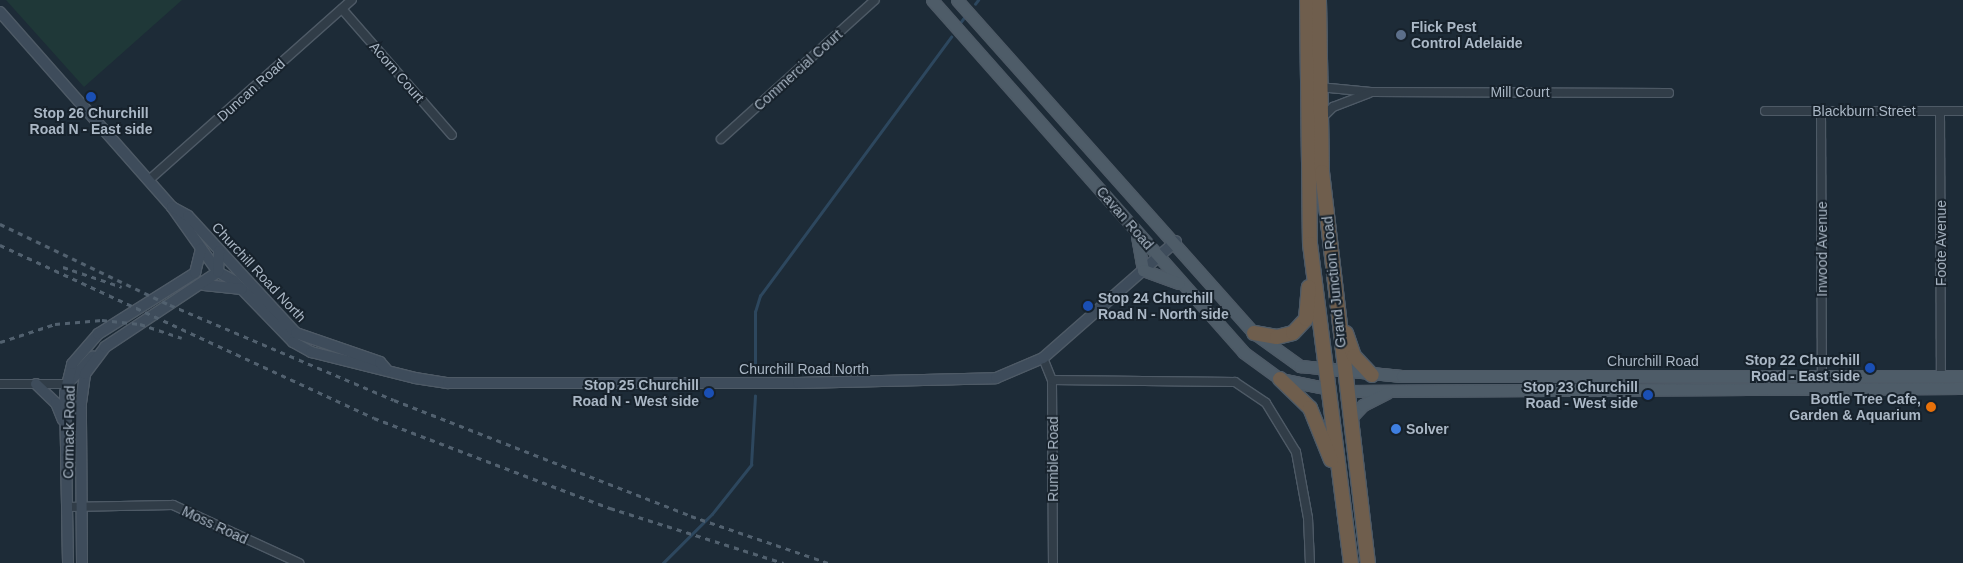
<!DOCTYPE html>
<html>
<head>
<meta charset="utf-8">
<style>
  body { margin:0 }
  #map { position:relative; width:1963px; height:563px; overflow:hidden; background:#1d2b37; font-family:Arial,sans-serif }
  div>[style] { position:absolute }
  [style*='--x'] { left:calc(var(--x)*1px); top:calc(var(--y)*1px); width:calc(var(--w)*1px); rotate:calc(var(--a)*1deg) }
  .green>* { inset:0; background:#1f3838 }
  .stream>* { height:2.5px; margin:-1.25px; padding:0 1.25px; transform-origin:1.25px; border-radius:1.25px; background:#2d475e }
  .roads { filter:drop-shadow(1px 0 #4e5a66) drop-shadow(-1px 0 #4e5a66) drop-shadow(0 1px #4e5a66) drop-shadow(0 -1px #4e5a66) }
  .street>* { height:8px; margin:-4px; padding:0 4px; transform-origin:4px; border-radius:4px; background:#313d48 }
  .secondary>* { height:10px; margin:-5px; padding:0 5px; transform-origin:5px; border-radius:5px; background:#3e4c5b }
  .primary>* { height:11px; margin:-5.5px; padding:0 5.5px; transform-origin:5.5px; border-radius:5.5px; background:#4e5c68 }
  .highway>* { height:14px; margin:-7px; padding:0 7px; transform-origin:7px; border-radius:7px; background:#6f5e4d }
  .rail>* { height:2.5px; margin-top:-1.25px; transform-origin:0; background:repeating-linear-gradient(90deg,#52616f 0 5px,transparent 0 10px) }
  .dots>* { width:14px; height:14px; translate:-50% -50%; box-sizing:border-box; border:2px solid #17222c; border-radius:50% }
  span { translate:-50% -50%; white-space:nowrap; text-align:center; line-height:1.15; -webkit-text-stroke:4px #17222c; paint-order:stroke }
  .poi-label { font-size:14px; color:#aab7c5; font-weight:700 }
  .left { translate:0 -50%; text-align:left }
  .right { translate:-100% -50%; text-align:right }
  .street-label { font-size:14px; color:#aab7c5 }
</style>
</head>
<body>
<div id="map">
  <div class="green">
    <i style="clip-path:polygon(6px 0,182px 0,84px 87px)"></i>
  </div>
  <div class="stream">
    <i style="--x:975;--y:4;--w:5;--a:-53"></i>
    <i style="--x:960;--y:23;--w:10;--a:-53"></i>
    <i style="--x:755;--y:371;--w:59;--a:-90"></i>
    <i style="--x:755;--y:312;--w:17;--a:-73"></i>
    <i style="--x:760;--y:296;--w:322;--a:-53.6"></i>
    <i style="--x:663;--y:563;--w:69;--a:-45"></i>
    <i style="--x:712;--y:514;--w:63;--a:-51.5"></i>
    <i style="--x:751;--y:465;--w:69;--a:-86.7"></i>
  </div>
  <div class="roads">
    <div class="street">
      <i style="--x:342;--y:9;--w:167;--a:48.9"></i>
      <i style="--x:1319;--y:87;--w:52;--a:5.5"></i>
      <i style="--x:1371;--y:92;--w:298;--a:0.2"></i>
      <i style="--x:1765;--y:111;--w:198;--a:0"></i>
      <i style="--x:1821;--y:111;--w:268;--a:89.8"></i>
      <i style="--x:1940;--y:111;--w:264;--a:89.8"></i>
      <i style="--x:1323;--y:117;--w:14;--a:-45"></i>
      <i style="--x:1333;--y:107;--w:39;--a:-21"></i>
      <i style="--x:721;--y:139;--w:207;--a:-42.1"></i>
      <i style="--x:149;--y:180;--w:271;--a:-41.6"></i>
      <i style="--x:1043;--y:358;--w:24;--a:68"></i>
      <i style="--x:1052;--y:380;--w:183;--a:89.7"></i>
      <i style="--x:1052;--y:380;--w:183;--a:0.6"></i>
      <i style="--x:1235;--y:382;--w:37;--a:34"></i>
      <i style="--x:1266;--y:403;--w:57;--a:58.5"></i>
      <i style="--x:1296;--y:452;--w:67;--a:79.7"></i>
      <i style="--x:1308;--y:518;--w:45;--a:87.5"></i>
      <i style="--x:0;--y:384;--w:66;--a:0"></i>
      <i style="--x:67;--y:507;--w:106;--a:-1.1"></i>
      <i style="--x:173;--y:505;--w:139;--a:24.7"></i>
    </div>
    <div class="secondary">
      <i style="--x:0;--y:12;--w:260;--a:48.6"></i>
      <i style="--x:172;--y:207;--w:80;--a:54.7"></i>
      <i style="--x:218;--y:272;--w:18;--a:29"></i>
      <i style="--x:234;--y:281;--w:85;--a:46"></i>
      <i style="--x:293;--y:342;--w:21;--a:29"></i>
      <i style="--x:311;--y:352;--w:107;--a:14"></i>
      <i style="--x:415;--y:378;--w:33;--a:9"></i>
      <i style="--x:448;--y:383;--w:350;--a:0"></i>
      <i style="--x:798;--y:383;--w:198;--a:-1.4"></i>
      <i style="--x:996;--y:378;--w:51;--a:-23.1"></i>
      <i style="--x:1043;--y:358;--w:177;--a:-41.3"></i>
      <i style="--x:172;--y:207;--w:18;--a:29"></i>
      <i style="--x:188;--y:216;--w:159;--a:47.3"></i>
      <i style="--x:296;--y:333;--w:89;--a:19"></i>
      <i style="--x:380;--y:362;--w:9;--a:49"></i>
      <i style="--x:204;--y:285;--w:38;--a:6"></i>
      <i style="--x:69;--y:382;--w:35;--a:-47"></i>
      <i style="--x:36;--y:384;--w:28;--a:44"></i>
      <i style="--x:56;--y:403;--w:18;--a:68"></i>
      <i style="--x:68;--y:563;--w:170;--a:-91"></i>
      <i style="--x:65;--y:393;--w:30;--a:-76"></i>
      <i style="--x:72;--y:364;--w:40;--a:-49"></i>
      <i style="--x:98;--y:334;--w:115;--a:-32.2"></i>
      <i style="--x:195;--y:273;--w:25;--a:-76"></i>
      <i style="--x:82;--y:563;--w:160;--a:-90.4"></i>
      <i style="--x:81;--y:403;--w:29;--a:-82"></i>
      <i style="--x:85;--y:374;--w:34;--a:-53"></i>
      <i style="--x:105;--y:347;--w:136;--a:-33.6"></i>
      <i style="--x:218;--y:272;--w:21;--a:-87"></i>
    </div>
    <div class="primary">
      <i style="--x:932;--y:0;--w:470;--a:48.5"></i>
      <i style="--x:1243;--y:352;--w:46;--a:36.1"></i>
      <i style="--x:1280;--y:379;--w:50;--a:11.5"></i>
      <i style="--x:957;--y:0;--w:446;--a:48.3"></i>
      <i style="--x:1254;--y:333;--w:57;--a:35.7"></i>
      <i style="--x:1300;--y:366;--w:102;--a:5.6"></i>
      <i style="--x:1402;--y:376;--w:561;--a:0"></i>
      <i style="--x:1137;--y:236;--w:35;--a:80"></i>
      <i style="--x:1143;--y:270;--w:38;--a:20"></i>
      <i style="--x:1346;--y:391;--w:617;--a:-0.28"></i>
      <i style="--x:1349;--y:420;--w:21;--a:-47"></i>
      <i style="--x:1363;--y:405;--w:27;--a:-27"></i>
    </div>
    <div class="highway">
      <i style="--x:1307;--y:0;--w:244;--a:89.3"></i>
      <i style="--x:1310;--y:244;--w:322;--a:82.7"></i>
      <i style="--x:1319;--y:0;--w:172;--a:89"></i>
      <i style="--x:1322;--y:172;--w:394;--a:83.3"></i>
      <i style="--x:1254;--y:333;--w:23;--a:10"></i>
      <i style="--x:1277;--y:337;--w:16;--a:-14"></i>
      <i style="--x:1293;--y:333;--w:19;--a:-47"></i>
      <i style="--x:1306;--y:319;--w:32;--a:-85"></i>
      <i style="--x:1346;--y:333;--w:24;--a:71"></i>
      <i style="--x:1354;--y:356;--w:26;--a:47"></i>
      <i style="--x:1280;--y:379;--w:42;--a:44"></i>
      <i style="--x:1310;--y:408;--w:56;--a:68"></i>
    </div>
  </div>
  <div class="rail">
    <i style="--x:0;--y:224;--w:188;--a:25.5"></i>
    <i style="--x:170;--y:305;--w:243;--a:23"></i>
    <i style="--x:394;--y:400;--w:319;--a:21.3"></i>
    <i style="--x:691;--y:516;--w:145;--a:18.9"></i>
    <i style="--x:0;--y:245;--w:412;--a:24.8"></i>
    <i style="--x:374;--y:418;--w:253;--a:20.9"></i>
    <i style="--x:610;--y:508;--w:182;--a:17.6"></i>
    <i style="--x:63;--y:267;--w:62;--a:18.7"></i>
    <i style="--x:0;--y:342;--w:58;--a:-18.1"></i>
    <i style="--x:55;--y:324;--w:47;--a:-4.9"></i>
    <i style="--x:102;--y:320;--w:38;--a:6"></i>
    <i style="--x:140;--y:324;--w:44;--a:18.4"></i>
  </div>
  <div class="dots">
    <i style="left:1401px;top:35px;background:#5c6f8a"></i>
    <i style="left:91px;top:97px;background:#1a4fb4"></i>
    <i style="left:1088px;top:306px;background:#1a4fb4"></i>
    <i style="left:1870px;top:368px;background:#1a4fb4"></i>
    <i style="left:709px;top:393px;background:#1a4fb4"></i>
    <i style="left:1648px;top:395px;background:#1a4fb4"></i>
    <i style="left:1931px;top:407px;background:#e8710a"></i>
    <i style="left:1396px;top:429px;background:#3f7fe0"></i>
  </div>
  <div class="poi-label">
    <span class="left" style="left:1411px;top:35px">Flick Pest<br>Control Adelaide</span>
    <span style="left:91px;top:121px">Stop 26 Churchill<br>Road N - East side</span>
    <span class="left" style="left:1098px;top:306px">Stop 24 Churchill<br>Road N - North side</span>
    <span class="right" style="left:1860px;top:368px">Stop 22 Churchill<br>Road - East side</span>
    <span class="right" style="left:699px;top:393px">Stop 25 Churchill<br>Road N - West side</span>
    <span class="right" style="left:1638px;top:395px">Stop 23 Churchill<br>Road - West side</span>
    <span class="right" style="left:1921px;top:407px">Bottle Tree Cafe,<br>Garden &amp; Aquarium</span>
    <span class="left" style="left:1406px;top:429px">Solver</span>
  </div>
  <div class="street-label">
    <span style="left:798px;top:70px;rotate:-42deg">Commercial Court</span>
    <span style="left:397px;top:72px;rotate:49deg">Acorn Court</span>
    <span style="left:251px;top:90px;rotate:-42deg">Duncan Road</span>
    <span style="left:1520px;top:92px">Mill Court</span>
    <span style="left:1864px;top:111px">Blackburn Street</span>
    <span style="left:1125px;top:218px;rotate:49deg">Cavan Road</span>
    <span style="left:1941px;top:243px;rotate:-90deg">Foote Avenue</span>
    <span style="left:1822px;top:249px;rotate:-90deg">Inwood Avenue</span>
    <span style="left:259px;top:272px;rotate:47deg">Churchill Road North</span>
    <span style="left:1334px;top:282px;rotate:-96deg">Grand Junction Road</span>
    <span style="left:1653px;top:361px">Churchill Road</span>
    <span style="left:804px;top:369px">Churchill Road North</span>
    <span style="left:69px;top:432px;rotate:-89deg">Cormack Road</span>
    <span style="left:1053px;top:459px;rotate:-90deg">Rumble Road</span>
    <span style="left:215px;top:525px;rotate:25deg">Moss Road</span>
  </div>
</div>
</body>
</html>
